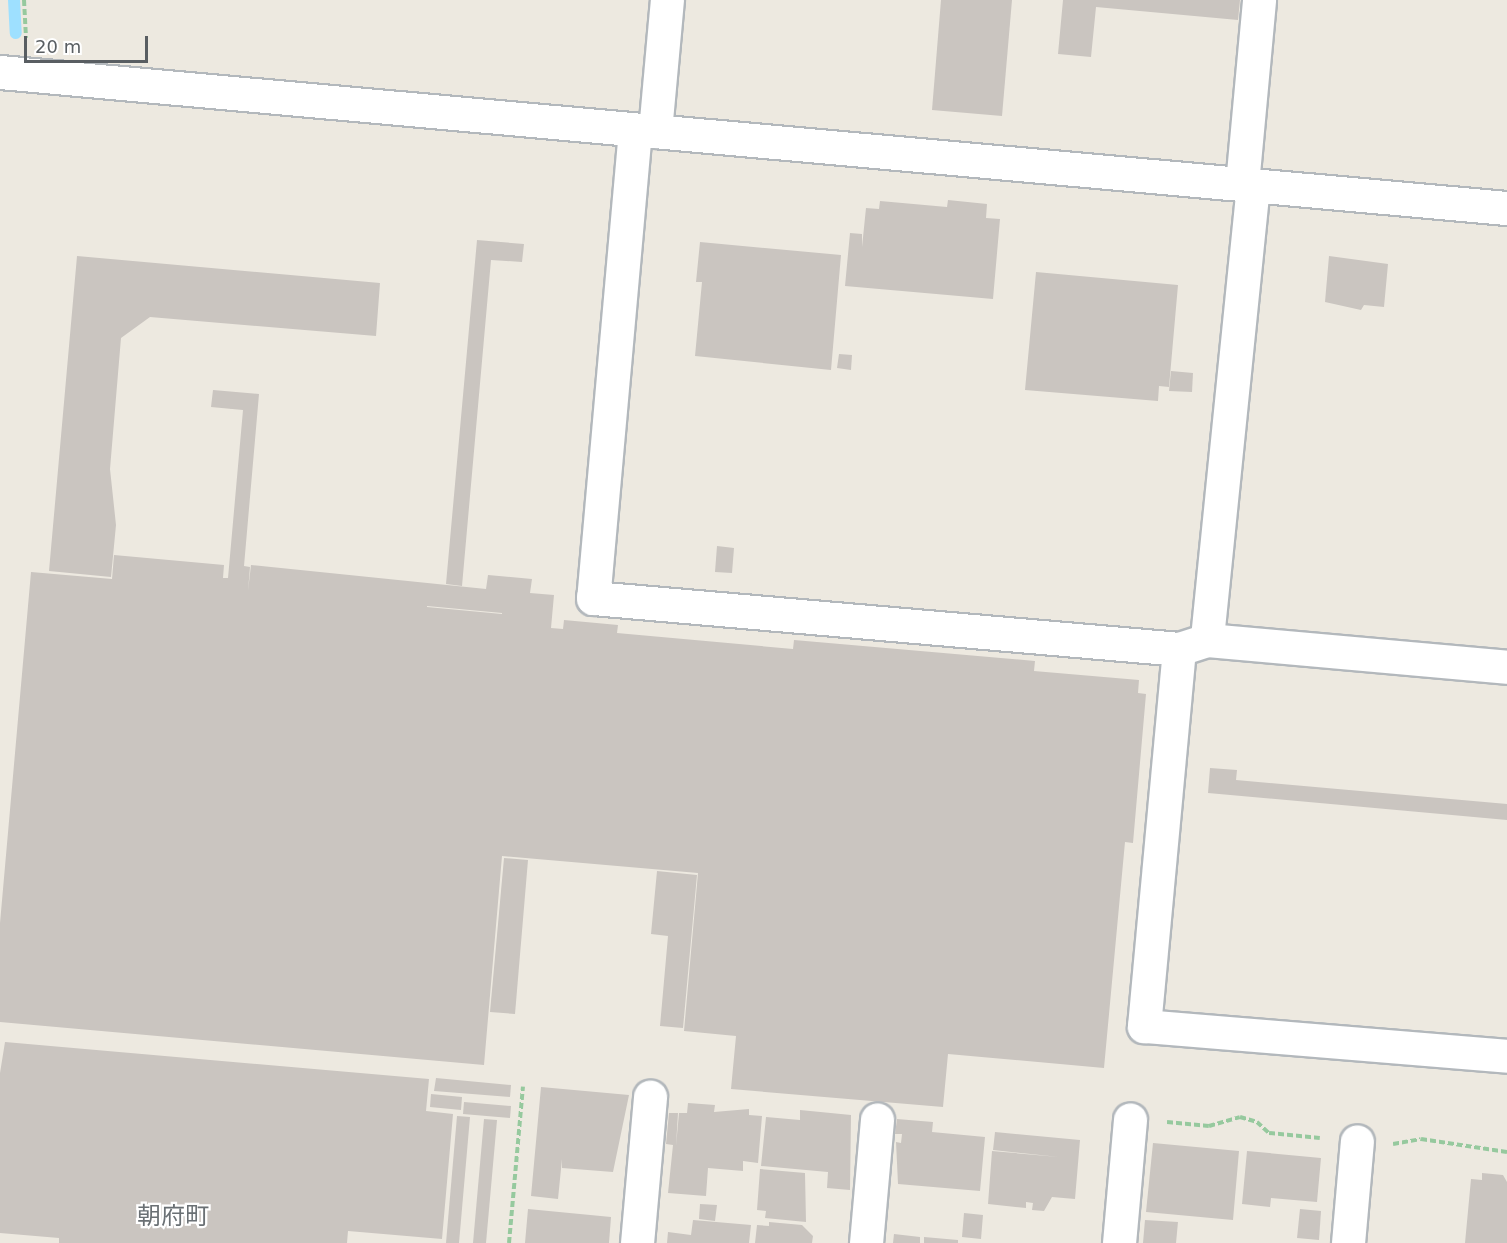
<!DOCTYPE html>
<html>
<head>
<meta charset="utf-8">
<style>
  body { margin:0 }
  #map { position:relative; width:1507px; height:1243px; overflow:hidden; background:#ede9e0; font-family:"DejaVu Sans","Noto Sans JP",sans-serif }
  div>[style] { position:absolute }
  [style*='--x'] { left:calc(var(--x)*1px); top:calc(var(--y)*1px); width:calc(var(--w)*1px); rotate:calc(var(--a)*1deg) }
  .stream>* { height:12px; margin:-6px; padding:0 6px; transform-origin:6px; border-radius:6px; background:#9ee0ff }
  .building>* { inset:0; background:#cac5c0 }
  .path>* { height:4px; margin-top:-2px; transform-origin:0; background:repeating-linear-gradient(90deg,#96c99e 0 6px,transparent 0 9px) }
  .roads { filter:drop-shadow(2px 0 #b3b8bc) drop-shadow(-2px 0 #b3b8bc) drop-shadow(0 2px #b3b8bc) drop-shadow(0 -2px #b3b8bc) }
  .minor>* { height:33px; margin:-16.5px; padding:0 16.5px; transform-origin:16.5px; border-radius:16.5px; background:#fff }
  .tertiary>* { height:33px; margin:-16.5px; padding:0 16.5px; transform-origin:16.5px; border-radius:16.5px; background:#fff }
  span { translate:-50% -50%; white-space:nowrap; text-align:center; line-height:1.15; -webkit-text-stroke:4.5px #fff; paint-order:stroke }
  .quarter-label { font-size:24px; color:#6a7074 }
  .scale { position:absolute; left:24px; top:36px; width:124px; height:27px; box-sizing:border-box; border:3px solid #595e62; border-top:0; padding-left:8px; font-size:18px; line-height:21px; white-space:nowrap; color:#595e62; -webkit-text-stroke:4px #fff; paint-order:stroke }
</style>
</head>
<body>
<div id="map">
  <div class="stream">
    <i style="--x:14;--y:0;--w:33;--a:87"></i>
  </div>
  <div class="building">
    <i style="clip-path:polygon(941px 0,1012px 0,1002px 116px,932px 110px)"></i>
    <i style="clip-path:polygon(1063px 0,1240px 0,1238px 20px,1096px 7px,1091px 57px,1058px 54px)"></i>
    <i style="clip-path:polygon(948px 200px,987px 204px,986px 218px,1000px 219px,993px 299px,845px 286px,850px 233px,862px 234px,862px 247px,866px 208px,879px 209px,880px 201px,947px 207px)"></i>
    <i style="clip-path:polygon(477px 240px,524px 244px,522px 262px,491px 260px,462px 586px,446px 584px)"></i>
    <i style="clip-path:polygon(700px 242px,841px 255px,831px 370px,695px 356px,702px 282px,696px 282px)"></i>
    <i style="clip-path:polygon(77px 256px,380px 283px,376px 336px,150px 317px,121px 338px,110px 469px,116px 525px,111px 577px,49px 571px)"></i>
    <i style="clip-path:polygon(1329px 256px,1388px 264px,1384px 307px,1364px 305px,1361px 310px,1325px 302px)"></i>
    <i style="clip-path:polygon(1036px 272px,1178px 285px,1169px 387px,1159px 386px,1158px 401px,1025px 390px)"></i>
    <i style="clip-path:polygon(839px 354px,852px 355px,851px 370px,837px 368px)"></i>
    <i style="clip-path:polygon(1171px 371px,1193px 373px,1192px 392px,1169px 391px)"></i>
    <i style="clip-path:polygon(evenodd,213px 390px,259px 394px,244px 566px,250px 567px,248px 591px,251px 565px,486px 589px,488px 575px,532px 579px,530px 593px,554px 595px,551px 628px,563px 629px,564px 620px,618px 625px,617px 633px,793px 649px,794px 640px,1035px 661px,1034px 671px,1139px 680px,1138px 693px,1146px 694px,1133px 843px,1125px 842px,1104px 1068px,948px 1054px,943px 1107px,731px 1089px,736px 1036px,684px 1031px,698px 873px,502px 856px,484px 1065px,0 1022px,0 923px,31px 572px,112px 579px,114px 555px,224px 565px,223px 578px,228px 578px,243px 410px,211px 407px,213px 390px,427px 606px,502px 613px,502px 614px,427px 607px,427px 606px)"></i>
    <i style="clip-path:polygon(717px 546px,734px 548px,732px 573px,715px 572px)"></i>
    <i style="clip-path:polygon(1210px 768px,1237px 770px,1236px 780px,1507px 804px,1507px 820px,1208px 793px)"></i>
    <i style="clip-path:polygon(504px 858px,528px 860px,515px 1014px,490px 1012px)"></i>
    <i style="clip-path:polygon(657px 871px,697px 875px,683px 1028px,660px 1026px,668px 936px,651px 934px)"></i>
    <i style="clip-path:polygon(5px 1042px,429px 1079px,426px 1111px,453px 1114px,442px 1239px,348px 1231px,347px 1243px,59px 1243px,59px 1238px,0 1233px,0 1073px)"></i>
    <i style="clip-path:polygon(436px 1078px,511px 1085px,510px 1097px,434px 1091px)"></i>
    <i style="clip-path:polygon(541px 1087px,629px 1095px,613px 1172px,562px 1168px,562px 1159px,558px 1199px,531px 1196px)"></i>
    <i style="clip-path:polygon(431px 1094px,462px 1097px,461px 1110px,430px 1107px)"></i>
    <i style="clip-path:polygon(464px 1102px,511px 1106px,510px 1118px,463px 1114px)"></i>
    <i style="clip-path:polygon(688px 1103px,715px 1105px,714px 1112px,749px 1109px,749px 1115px,762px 1116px,758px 1163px,743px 1161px,743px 1171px,708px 1168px,706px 1196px,668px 1193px,673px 1145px,666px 1144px,669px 1113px,678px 1113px,676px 1146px,679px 1113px,687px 1113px)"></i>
    <i style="clip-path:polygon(800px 1110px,851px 1115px,850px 1190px,827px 1188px,828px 1172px,761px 1166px,766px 1117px,800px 1120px)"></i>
    <i style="clip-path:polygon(457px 1116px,470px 1117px,459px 1243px,446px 1243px)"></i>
    <i style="clip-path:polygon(484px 1119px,497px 1120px,486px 1243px,473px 1243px)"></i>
    <i style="clip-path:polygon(897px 1119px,933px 1122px,932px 1132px,985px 1137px,980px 1191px,898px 1184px,896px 1142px,901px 1143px,902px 1134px,895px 1134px)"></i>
    <i style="clip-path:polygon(995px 1132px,1080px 1140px,1075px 1199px,1052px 1197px,1044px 1211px,1032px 1210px,1033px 1203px,1026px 1202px,1026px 1208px,988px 1204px,992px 1151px,1059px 1157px,993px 1150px)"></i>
    <i style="clip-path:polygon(1153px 1143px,1239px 1151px,1233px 1220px,1146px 1212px)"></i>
    <i style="clip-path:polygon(1247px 1151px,1321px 1158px,1317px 1202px,1271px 1198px,1270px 1207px,1242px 1204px)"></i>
    <i style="clip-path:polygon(760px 1169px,805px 1173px,806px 1222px,765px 1218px,766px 1211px,757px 1210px)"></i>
    <i style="clip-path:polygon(1482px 1173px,1503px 1175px,1507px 1182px,1507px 1243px,1465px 1243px,1471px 1179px,1482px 1180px)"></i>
    <i style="clip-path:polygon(700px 1204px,717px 1205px,715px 1221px,699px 1219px)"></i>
    <i style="clip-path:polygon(528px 1209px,611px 1217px,609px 1243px,525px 1243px)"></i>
    <i style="clip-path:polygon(1300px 1209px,1321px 1211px,1319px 1240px,1297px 1238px)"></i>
    <i style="clip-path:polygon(964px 1213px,983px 1215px,981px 1239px,962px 1237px)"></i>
    <i style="clip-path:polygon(693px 1220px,751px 1225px,749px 1243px,667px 1243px,668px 1232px,691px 1235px)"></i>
    <i style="clip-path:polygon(1145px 1220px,1178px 1222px,1176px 1243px,1143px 1243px)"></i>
    <i style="clip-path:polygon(769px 1222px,802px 1225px,813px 1236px,812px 1243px,755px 1243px,757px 1225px,769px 1226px)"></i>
    <i style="clip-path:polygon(894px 1234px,920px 1237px,920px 1243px,893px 1243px)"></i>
    <i style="clip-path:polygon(924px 1237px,958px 1240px,958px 1243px,924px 1243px)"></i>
  </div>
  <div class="path">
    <i style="--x:24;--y:0;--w:38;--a:87"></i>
    <i style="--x:1167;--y:1122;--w:42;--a:5.4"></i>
    <i style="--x:1209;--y:1126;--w:32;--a:-16"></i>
    <i style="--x:1240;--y:1117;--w:18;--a:16"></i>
    <i style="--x:1257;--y:1122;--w:16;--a:43"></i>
    <i style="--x:1269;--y:1133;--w:51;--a:5.6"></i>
    <i style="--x:1393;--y:1144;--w:28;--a:-10"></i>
    <i style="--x:1421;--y:1139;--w:87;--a:8.6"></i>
    <i style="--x:509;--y:1243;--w:157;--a:-84.9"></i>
  </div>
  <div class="roads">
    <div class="minor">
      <i style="--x:635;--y:130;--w:470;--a:95.1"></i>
      <i style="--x:593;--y:598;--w:588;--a:4.97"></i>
      <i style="--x:655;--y:131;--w:132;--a:-84.8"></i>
      <i style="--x:1242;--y:184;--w:185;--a:-84.7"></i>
      <i style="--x:1253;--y:185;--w:457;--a:95.8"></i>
      <i style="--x:1207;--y:640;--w:29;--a:162"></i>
      <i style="--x:1179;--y:649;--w:379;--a:95.3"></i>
      <i style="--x:1144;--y:1026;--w:364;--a:4.7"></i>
      <i style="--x:1207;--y:640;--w:301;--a:5.1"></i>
      <i style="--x:637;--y:1243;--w:147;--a:-84.9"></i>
      <i style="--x:866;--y:1243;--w:124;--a:-84.9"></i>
      <i style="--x:1119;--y:1243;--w:124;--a:-84.9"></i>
      <i style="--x:1348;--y:1243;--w:102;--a:-85"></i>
    </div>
    <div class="tertiary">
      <i style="--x:0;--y:72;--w:1513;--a:5.16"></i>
    </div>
  </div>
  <div class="quarter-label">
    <span style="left:173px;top:1217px">朝府町</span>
  </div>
  <div class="scale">20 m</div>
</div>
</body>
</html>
